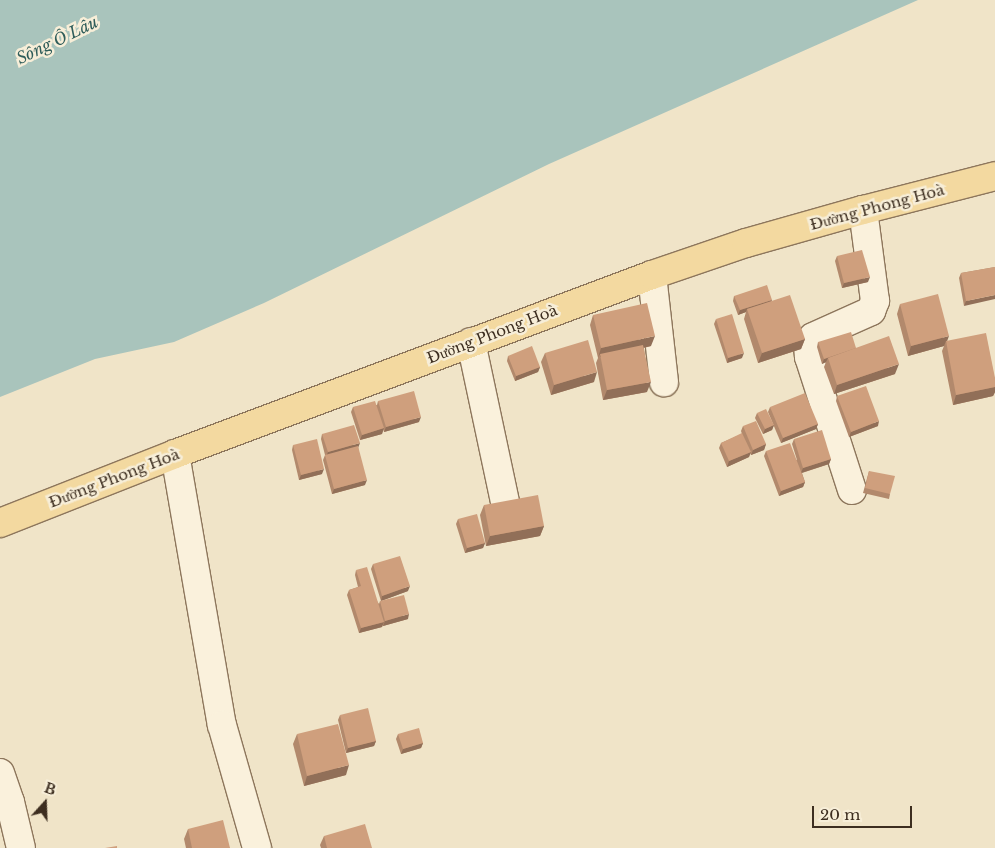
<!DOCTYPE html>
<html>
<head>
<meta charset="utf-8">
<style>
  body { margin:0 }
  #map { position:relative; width:995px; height:848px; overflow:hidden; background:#f0e4c8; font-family:"Libre Baskerville",serif }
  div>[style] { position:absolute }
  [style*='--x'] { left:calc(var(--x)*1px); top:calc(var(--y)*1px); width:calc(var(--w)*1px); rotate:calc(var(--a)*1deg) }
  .water>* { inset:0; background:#a9c4bc }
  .roads { filter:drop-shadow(1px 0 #8d765c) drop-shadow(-1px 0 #8d765c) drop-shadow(0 1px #8d765c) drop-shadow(0 -1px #8d765c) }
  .minor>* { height:28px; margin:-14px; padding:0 14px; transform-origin:14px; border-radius:14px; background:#faf1dc }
  .primary>* { height:28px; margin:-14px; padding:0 14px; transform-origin:14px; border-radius:14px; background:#f3d9a0 }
  .wall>* { inset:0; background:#b2896c }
  .shaded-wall>* { inset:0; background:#916f58 }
  .building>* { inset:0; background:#cf9f7d }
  span { translate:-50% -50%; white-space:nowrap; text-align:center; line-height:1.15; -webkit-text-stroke:5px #f7eed8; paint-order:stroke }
  .street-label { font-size:15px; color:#3d2e20 }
  .water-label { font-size:16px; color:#2f5d5a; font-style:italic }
  .north { position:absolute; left:20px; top:778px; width:50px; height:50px; -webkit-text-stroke:4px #f7eed8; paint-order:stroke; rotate:20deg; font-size:14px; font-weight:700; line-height:20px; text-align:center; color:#3d2e20 }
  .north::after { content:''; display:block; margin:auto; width:18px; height:22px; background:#3d2e20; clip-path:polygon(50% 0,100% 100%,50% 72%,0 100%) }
  .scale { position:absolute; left:812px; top:806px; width:100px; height:22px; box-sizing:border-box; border:2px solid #3d2e20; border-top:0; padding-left:6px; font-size:15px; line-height:18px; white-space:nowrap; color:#3d2e20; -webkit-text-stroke:4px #f7eed8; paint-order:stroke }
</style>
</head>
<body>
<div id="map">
  <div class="water">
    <i style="clip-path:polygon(0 0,918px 0,549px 164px,264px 303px,174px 342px,95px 359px,0 397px)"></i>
  </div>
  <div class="roads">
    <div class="minor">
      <i style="--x:652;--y:275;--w:108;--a:83.6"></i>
      <i style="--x:471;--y:342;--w:168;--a:78"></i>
      <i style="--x:175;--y:454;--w:275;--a:80.2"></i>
      <i style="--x:222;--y:725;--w:128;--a:74.1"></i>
      <i style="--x:852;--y:490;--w:140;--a:-107.9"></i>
      <i style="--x:809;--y:357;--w:12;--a:-95"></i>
      <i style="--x:808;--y:345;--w:9;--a:-58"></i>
      <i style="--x:813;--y:337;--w:64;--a:-24.1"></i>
      <i style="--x:871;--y:311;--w:11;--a:-68"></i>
      <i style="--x:875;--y:301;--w:92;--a:-97.5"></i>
      <i style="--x:0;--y:773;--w:31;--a:71"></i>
      <i style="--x:10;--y:802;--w:47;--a:76.6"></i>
    </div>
    <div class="primary">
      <i style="--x:0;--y:523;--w:188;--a:-21.5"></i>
      <i style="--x:175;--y:454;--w:509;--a:-20.57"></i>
      <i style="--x:652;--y:275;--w:99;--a:-18.8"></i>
      <i style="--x:746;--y:243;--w:122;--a:-15.8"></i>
      <i style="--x:863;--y:210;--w:136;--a:-14.4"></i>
    </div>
  </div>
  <div class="wall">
    <i style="clip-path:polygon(837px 256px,868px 282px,842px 288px,835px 261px)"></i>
    <i style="clip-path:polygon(995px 267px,964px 306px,959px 278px,961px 273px)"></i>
    <i style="clip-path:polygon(734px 296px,772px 300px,771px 301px,805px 339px,801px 349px,758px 363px,744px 319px,746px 312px,738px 315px,733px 301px)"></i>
    <i style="clip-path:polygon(900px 304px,995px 378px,995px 392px,993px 396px,953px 405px,942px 351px,944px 346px,908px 356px,897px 314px)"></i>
    <i style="clip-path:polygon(593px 315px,651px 346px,644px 348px,647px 392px,603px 400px,596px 363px,598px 358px,590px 325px)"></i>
    <i style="clip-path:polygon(716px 319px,742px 358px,727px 363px,714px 324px)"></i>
    <i style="clip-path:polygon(818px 342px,856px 348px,895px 374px,834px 394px,824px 367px,826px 362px,822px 364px,817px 347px)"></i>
    <i style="clip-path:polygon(545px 353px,594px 382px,551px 395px,541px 362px)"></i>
    <i style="clip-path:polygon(508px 356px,540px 367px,538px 372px,515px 381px,507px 361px)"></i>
    <i style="clip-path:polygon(837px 396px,878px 426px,849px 437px,836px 401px)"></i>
    <i style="clip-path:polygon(378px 401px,419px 422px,384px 432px,383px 429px,382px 434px,360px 440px,351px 412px,353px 407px,377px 405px)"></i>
    <i style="clip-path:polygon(770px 407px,818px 424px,816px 429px,781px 443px,768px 412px)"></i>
    <i style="clip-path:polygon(757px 413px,774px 425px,772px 430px,763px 434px,755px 418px)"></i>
    <i style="clip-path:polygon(743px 426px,766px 444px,764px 450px,751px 455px,750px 453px,749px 457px,727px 467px,719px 448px,721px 443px,742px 434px,741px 431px)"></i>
    <i style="clip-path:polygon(322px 434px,358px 447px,365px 485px,332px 494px,323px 460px,325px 455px,321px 439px)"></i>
    <i style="clip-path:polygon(794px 439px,831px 459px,829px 464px,802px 473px,805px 482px,803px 487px,779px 496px,764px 456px,766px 451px,797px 460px,792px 444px)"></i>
    <i style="clip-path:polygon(293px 445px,322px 474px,299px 480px,292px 450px)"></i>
    <i style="clip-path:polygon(869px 471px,890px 494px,889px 499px,863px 493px)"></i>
    <i style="clip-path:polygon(484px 505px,544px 526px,540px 536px,486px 546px,480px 515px)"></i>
    <i style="clip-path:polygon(458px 519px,485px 543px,483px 548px,465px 553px,456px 524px)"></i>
    <i style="clip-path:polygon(373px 564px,408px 591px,381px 601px,371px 569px)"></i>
    <i style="clip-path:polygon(356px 570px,379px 604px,380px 601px,408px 619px,383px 626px,383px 624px,382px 627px,359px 633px,347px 595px,349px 590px,358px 587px,355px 575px)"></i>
    <i style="clip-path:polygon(340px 715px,376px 741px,374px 746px,346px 753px,338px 720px)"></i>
    <i style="clip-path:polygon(297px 734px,346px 775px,304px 786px,293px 744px)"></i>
    <i style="clip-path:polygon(398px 734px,423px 743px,421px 748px,401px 754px,396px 739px)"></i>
    <i style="clip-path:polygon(188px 829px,230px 848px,186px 848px,184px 839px)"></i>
    <i style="clip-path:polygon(324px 836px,372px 848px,321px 848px,320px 845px)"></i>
  </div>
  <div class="shaded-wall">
    <i style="clip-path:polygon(870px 277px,868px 282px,842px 288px,844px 283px)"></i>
    <i style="clip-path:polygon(995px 295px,995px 299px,964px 306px,966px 301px)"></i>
    <i style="clip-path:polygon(772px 300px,770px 305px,747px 309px,746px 312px,738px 315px,740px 310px)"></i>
    <i style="clip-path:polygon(655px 336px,651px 346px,600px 357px,600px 354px,598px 358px,601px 348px)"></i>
    <i style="clip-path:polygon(949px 336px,946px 344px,946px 341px,944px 346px,908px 356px,911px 346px)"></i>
    <i style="clip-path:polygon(805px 339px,801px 349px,758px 363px,762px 353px)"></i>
    <i style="clip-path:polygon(856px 348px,828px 358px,826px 362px,822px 364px,824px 359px)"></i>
    <i style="clip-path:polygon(744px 353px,742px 358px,727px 363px,728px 358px)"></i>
    <i style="clip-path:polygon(899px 364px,895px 374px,834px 394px,837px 385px)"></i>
    <i style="clip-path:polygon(540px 367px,538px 372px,515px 381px,516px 376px)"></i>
    <i style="clip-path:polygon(597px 372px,594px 382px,551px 395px,554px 385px)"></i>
    <i style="clip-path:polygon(651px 382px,647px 392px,603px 400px,607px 390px)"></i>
    <i style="clip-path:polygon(995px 387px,995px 392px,993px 396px,953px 405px,956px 395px)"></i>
    <i style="clip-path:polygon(421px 417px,419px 422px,384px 432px,386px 427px)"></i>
    <i style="clip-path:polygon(879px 421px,878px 426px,849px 437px,851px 432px)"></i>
    <i style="clip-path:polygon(818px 424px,816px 429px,781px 443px,783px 438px)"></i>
    <i style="clip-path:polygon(774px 425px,772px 430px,763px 434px,765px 429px)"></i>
    <i style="clip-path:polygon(384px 428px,382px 434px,360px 440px,362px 435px)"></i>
    <i style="clip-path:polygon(360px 443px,358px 448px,326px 457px,328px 452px)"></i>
    <i style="clip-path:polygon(766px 444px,764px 450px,751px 455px,753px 450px)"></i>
    <i style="clip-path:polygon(751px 452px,749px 457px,727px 467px,729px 461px)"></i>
    <i style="clip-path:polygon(831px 459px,829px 464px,801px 473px,803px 468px)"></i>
    <i style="clip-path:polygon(324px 469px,322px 474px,299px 480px,301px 475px)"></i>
    <i style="clip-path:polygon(367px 480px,365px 485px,332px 494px,334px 489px)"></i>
    <i style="clip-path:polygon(805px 482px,803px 487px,779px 496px,781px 491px)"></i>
    <i style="clip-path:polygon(544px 526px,540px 536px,486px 546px,490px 536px)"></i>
    <i style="clip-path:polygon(485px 543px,483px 548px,465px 553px,467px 548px)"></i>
    <i style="clip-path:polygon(410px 586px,408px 591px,381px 601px,382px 596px)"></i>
    <i style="clip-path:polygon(409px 614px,408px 619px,383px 626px,385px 621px)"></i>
    <i style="clip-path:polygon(384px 622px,382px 627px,359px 633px,361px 628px)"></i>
    <i style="clip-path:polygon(376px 741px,374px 746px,346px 753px,348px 748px)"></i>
    <i style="clip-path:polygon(423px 743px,421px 748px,401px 754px,403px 749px)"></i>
    <i style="clip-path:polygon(349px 765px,346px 775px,304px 786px,307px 776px)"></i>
  </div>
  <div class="building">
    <i style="clip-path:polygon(862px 250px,870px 277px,844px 283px,837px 256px)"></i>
    <i style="clip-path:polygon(995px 267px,995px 295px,966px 301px,961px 273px)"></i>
    <i style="clip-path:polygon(767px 285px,772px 300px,740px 310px,734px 296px)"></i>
    <i style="clip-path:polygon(938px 294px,949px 336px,911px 346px,900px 304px)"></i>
    <i style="clip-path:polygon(790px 295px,805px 339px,762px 353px,747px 309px)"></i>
    <i style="clip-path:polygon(647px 303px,655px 336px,601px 348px,593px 315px)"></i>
    <i style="clip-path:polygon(732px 314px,744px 353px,728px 358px,716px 319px)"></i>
    <i style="clip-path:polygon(851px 332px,856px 348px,824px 359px,818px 342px)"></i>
    <i style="clip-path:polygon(986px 333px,995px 378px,995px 387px,956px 395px,946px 341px)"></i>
    <i style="clip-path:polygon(889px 336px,899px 364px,837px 385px,828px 358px)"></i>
    <i style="clip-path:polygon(588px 340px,597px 372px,554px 385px,545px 353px)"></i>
    <i style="clip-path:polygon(643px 345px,651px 382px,607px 390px,600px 354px)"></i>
    <i style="clip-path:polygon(532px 346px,540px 367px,516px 376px,508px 356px)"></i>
    <i style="clip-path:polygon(866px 386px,879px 421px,851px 432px,837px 396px)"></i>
    <i style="clip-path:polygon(414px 391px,421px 417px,386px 427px,378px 401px)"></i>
    <i style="clip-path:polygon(805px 393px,818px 424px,783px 438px,770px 407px)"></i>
    <i style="clip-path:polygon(375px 401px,384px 428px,362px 435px,353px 407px)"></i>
    <i style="clip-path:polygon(766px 409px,774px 425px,765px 429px,757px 413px)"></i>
    <i style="clip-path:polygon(756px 421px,766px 444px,753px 450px,743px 426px)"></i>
    <i style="clip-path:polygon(354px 425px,360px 443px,328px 452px,322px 434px)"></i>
    <i style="clip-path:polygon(822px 430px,831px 459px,803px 468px,794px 439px)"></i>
    <i style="clip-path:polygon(742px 433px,751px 452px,729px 461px,721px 443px)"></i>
    <i style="clip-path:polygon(317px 439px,324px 469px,301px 475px,293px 445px)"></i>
    <i style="clip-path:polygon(790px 443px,805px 482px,781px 491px,766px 451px)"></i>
    <i style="clip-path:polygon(358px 446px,367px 480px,334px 489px,325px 455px)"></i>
    <i style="clip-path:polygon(869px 471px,895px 476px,890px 494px,865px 488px)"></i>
    <i style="clip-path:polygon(538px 495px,544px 526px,490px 536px,484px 505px)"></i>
    <i style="clip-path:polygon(477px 514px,485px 543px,467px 548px,458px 519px)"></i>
    <i style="clip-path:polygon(400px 556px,410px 586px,382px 596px,373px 564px)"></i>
    <i style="clip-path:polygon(367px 567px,384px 622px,361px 628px,349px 590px,361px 586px,356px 570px)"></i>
    <i style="clip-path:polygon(404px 595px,409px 614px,385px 621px,380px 601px)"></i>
    <i style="clip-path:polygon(368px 708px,376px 741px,348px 748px,340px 715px)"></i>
    <i style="clip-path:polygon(338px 724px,349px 765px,307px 776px,297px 734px)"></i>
    <i style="clip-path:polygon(419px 728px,423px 743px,403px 749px,398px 734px)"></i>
    <i style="clip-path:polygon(223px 820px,230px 848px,192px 848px,188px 829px)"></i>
    <i style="clip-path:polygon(365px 824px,372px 848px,327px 848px,324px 836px)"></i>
    <i style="clip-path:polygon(117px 846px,117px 848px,105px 848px)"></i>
  </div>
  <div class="street-label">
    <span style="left:877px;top:207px;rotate:-15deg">Đường Phong Hoà</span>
    <span style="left:492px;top:334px;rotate:-21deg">Đường Phong Hoà</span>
    <span style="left:114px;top:478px;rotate:-21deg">Đường Phong Hoà</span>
  </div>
  <div class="water-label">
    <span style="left:57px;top:40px;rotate:-26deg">Sông Ô Lâu</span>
  </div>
  <div class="north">B</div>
  <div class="scale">20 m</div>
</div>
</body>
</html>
